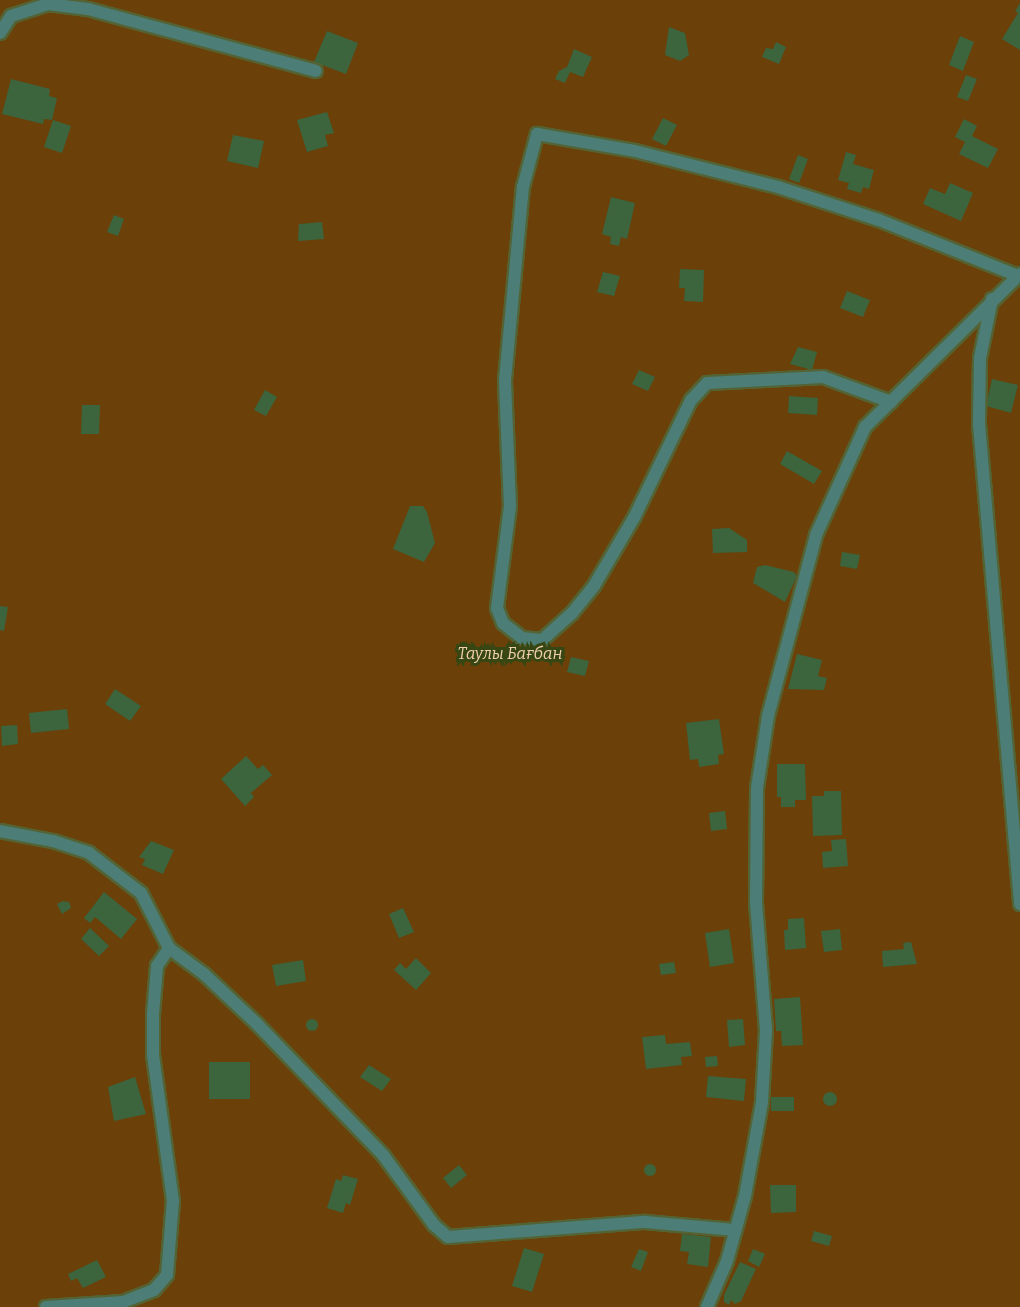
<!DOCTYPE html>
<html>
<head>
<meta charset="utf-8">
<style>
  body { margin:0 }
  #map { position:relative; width:1020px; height:1307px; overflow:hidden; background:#374713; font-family:Bitter,serif }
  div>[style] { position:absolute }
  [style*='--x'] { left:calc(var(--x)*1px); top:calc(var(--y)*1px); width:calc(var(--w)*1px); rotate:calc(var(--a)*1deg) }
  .green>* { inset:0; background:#6b4009 }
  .building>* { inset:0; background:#3c643d }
  .round { border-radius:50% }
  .roads { filter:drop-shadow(2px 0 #546334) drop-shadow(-2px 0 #546334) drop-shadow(0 2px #546334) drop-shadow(0 -2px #546334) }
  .minor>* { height:12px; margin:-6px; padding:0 6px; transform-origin:6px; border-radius:6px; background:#4d7d77 }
  .tertiary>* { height:12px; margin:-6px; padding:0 6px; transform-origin:6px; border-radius:6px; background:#4d7d77 }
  span { translate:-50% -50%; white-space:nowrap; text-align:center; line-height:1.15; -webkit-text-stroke:6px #374713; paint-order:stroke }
  .park-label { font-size:16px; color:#f2cfae; font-style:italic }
</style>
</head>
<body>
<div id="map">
  <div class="green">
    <i style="clip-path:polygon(0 0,1020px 0,1020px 1307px,0 1307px)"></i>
  </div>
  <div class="building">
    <i style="clip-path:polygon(1020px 3px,1020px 50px,1002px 39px,1018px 13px,1015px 11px)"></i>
    <i style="clip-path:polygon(669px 27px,685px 33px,689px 55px,680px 61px,665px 55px)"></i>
    <i style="clip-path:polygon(327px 31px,358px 43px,346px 74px,314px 62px)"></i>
    <i style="clip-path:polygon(960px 36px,974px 42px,963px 71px,949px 65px)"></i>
    <i style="clip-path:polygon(776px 42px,786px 47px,779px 64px,762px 57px,766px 48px,773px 49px)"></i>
    <i style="clip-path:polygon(574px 49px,592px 57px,583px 77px,570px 72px,565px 83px,555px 79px,559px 71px,567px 67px)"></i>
    <i style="clip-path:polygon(966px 75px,977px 79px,968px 101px,957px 97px)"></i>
    <i style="clip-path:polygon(11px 79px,50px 89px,49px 96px,57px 98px,52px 120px,44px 119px,43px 124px,2px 114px)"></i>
    <i style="clip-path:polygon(327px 112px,334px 133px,325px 135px,328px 146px,307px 152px,297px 120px)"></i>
    <i style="clip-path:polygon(663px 118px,677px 125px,666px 146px,652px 139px)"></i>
    <i style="clip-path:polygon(964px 119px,977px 126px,972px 136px,998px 149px,988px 168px,959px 154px,965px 142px,955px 137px)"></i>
    <i style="clip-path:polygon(53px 120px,71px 126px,62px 153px,44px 147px)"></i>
    <i style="clip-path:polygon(233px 135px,264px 141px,258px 168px,227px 161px)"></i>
    <i style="clip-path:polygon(846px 152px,856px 155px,853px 164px,874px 170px,869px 189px,863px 187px,861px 193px,847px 189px,849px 183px,838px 180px)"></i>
    <i style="clip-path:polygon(798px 155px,808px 159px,799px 183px,789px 179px)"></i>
    <i style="clip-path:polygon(950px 183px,973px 193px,961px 221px,923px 204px,930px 188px,945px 194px)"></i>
    <i style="clip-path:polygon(611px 197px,635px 203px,627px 239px,621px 237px,619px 246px,610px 244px,611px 237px,602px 234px)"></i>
    <i style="clip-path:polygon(114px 215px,124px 219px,118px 236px,107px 232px)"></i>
    <i style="clip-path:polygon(322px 222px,324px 239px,298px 241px,299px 224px)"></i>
    <i style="clip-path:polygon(680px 269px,704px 270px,703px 302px,684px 301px,685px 288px,679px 288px)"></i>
    <i style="clip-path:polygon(603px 272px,620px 276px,614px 296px,597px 292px)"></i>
    <i style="clip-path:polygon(847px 291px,870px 300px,863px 317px,840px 308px)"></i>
    <i style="clip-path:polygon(798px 347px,817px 352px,812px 370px,790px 364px)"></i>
    <i style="clip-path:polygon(639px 370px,655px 377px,648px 391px,632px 384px)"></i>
    <i style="clip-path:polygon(992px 379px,1018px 385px,1011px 413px,986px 406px)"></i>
    <i style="clip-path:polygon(265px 390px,277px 397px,266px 416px,254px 410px)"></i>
    <i style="clip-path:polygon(789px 396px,818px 398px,817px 415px,788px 413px)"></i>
    <i style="clip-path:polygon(82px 405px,100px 405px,99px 434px,81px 434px)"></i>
    <i style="clip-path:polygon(787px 451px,822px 471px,814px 484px,780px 464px)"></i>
    <i style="clip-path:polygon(410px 506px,423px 506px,427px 512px,435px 543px,424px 562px,393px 549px)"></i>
    <i style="clip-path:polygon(729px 528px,747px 540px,747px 552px,713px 553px,712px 529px)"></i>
    <i style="clip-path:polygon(842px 552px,860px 555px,857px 569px,840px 566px)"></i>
    <i style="clip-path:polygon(765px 565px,794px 572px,797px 576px,785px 602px,753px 583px,757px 567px)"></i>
    <i style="clip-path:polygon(0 606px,8px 607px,4px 631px,0 630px)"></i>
    <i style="clip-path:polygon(797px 654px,822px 660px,818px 676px,827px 678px,824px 690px,788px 689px)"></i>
    <i style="clip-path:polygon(571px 657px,589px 661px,585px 676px,567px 672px)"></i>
    <i style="clip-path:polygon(115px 689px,141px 706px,130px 721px,105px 704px)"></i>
    <i style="clip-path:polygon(67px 709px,69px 729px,31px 733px,29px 713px)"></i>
    <i style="clip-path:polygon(719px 719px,724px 754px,718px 755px,719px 764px,699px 767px,698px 759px,690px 760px,686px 723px)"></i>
    <i style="clip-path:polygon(17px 725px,18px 744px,2px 746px,1px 726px)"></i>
    <i style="clip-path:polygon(246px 756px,258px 769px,263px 765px,272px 775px,251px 793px,254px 797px,245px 806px,221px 779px)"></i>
    <i style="clip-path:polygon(777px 764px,805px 764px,806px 800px,795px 800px,795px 807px,781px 807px,781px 797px,777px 797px)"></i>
    <i style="clip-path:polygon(824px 791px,841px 791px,842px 835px,813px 836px,812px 796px,824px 796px)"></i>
    <i style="clip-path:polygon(725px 811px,727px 829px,711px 831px,709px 813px)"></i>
    <i style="clip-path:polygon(846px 839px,848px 866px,823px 868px,822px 852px,832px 851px,831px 840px)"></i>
    <i style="clip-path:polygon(151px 841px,174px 850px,163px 874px,142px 865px,145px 859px,139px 857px)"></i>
    <i style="clip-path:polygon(104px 892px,137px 919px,121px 939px,95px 917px,90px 923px,84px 918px)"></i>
    <i style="clip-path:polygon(63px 901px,69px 902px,71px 908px,62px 914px,57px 904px)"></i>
    <i style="clip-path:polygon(403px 908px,414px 932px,399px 938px,389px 914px)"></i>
    <i style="clip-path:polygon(804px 918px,806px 948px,785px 950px,784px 930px,788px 930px,788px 919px)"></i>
    <i style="clip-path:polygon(90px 928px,109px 946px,99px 956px,81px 939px)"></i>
    <i style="clip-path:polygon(729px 929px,734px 963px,710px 967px,705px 933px)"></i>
    <i style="clip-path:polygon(840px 929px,842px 950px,824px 952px,821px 931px)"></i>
    <i style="clip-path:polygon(911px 942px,917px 964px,883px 967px,882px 951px,904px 949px,903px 943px)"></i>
    <i style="clip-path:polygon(416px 958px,431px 973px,416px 990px,394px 970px,400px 963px,406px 969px)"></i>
    <i style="clip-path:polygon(303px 960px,306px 981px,276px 986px,272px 965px)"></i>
    <i style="clip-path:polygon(674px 962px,676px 973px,661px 975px,659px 964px)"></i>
    <i style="clip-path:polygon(800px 997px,803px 1045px,782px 1046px,781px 1031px,776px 1031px,774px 999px)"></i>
    <i style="clip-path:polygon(743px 1019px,745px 1045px,729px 1047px,727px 1020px)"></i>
    <i class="round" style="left:306px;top:1019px;width:12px;height:12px"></i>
    <i style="clip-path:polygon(665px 1035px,666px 1044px,690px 1042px,692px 1056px,681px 1057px,682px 1065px,646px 1069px,642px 1037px)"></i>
    <i style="clip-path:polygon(717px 1056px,718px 1066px,706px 1067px,705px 1057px)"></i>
    <i style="clip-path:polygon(209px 1062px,250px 1062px,250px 1099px,209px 1099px)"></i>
    <i style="clip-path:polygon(369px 1065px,391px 1079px,382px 1091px,360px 1077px)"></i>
    <i style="clip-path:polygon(708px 1076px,746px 1079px,744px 1101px,706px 1097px)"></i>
    <i style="clip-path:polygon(135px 1077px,146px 1114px,114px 1121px,108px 1087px)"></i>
    <i class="round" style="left:823px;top:1092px;width:14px;height:14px"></i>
    <i style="clip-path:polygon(771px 1097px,794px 1097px,794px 1111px,771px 1111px)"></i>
    <i class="round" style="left:644px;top:1164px;width:12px;height:12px"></i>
    <i style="clip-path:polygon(459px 1165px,467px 1175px,451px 1188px,443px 1178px)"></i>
    <i style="clip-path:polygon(343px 1175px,358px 1179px,350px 1205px,346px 1203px,343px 1213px,327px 1208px,336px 1179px,341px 1181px)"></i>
    <i style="clip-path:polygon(770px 1185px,796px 1185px,796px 1212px,771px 1213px)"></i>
    <i style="clip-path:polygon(814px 1231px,832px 1236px,829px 1246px,811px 1241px)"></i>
    <i style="clip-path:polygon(682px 1234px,711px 1237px,708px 1267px,687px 1264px,689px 1252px,680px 1251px)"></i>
    <i style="clip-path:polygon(524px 1248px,544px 1254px,532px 1292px,512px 1286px)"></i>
    <i style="clip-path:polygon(639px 1249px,648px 1252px,641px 1271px,631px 1267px)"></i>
    <i style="clip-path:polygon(753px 1249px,765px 1254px,759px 1267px,748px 1261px)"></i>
    <i style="clip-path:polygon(97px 1260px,106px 1277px,83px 1288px,77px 1278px,71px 1281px,68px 1274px)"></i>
    <i style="clip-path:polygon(740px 1262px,756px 1269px,741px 1301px,735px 1304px,731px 1300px,729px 1305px,724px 1302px,724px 1295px)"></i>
  </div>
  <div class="roads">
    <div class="minor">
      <i style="--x:0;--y:33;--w:20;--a:-57"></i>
      <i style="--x:11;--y:16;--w:39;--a:-18"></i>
      <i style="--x:48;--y:4;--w:40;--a:7.1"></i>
      <i style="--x:88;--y:9;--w:236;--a:15.2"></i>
      <i style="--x:992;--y:299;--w:60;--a:101.5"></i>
      <i style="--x:980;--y:358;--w:66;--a:90.9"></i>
      <i style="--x:979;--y:424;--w:482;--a:85.1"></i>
      <i style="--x:891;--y:402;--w:72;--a:-159.8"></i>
      <i style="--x:823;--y:377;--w:116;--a:177"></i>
      <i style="--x:707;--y:383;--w:23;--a:133"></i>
      <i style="--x:691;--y:400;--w:129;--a:115.8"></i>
      <i style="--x:635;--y:516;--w:81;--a:120.4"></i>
      <i style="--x:594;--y:586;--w:36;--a:129"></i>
      <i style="--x:571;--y:614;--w:39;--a:138"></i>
      <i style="--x:542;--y:640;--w:20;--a:-174"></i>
      <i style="--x:522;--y:638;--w:24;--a:-142"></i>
      <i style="--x:503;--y:623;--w:16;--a:-112"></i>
      <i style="--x:497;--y:608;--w:103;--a:-82.7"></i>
      <i style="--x:510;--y:506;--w:126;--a:-92.3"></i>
      <i style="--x:505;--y:380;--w:194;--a:-84.7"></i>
      <i style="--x:523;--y:187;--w:55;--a:-75.2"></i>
      <i style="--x:537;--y:134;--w:99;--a:9.8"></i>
      <i style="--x:635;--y:151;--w:147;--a:14.1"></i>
      <i style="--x:778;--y:187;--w:106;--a:18.1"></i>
      <i style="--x:879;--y:220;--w:148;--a:21.9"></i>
      <i style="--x:0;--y:831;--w:54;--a:10.7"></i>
      <i style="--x:53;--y:841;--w:38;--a:18"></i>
      <i style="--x:89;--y:853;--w:66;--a:37.6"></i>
      <i style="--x:141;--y:893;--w:62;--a:63"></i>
      <i style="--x:169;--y:948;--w:44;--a:36.6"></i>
      <i style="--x:204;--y:974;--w:73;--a:43.3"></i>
      <i style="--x:257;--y:1024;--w:182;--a:46.1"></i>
      <i style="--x:383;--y:1155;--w:87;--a:53.9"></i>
      <i style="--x:434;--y:1225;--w:18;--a:41"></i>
      <i style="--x:448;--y:1237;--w:198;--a:-4.4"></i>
      <i style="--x:645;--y:1222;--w:90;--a:5.1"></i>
      <i style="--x:46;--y:1307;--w:77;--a:-3.7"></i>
      <i style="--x:123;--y:1302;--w:33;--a:-21"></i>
      <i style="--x:154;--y:1290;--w:20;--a:-49"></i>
      <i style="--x:167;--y:1275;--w:74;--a:-85.4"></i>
      <i style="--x:173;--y:1201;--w:147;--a:-97.8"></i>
      <i style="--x:153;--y:1055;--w:41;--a:-90"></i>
      <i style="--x:153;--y:1014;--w:48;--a:-85.2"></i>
      <i style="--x:157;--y:966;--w:22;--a:-56"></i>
    </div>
    <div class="tertiary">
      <i style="--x:707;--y:1307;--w:50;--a:-66.5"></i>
      <i style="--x:727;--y:1261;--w:67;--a:-74.5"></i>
      <i style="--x:745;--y:1196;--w:96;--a:-79.7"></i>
      <i style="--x:762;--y:1102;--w:72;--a:-86.8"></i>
      <i style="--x:766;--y:1030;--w:126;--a:-94.5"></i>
      <i style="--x:756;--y:904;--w:116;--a:-89.5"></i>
      <i style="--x:757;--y:788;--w:73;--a:-81.3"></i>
      <i style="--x:768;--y:716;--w:187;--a:-75.1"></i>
      <i style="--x:816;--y:535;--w:119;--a:-65.6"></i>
      <i style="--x:865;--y:427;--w:218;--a:-44.6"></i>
    </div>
  </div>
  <div class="park-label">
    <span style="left:510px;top:654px">Таулы Бағбан</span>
  </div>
</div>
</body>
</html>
